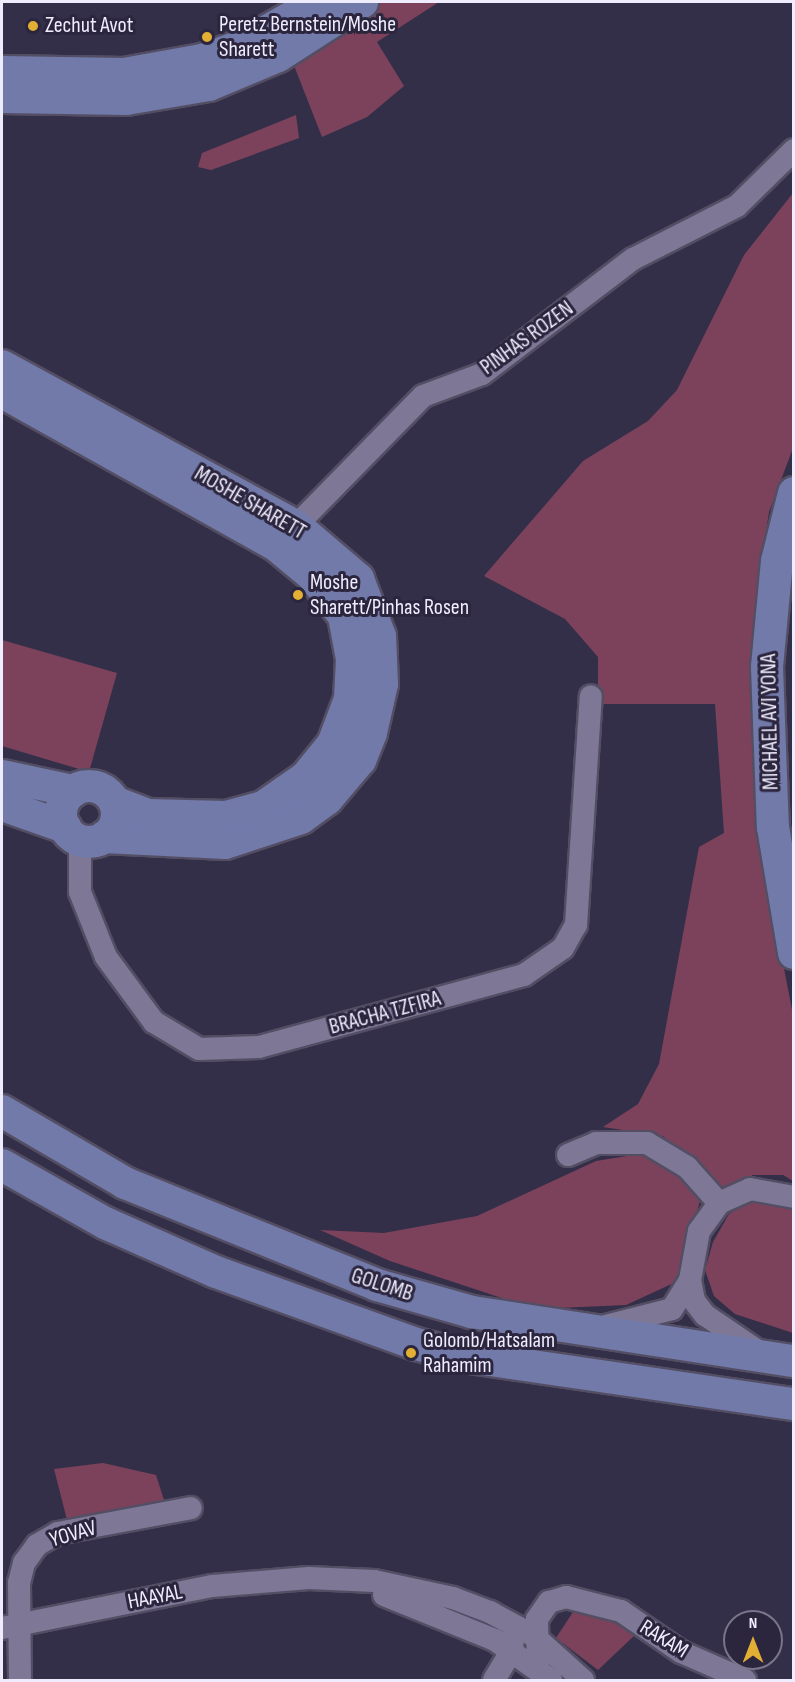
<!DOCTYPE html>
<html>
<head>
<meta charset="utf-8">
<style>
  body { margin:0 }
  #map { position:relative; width:795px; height:1682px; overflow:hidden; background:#342f49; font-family:"Sofia Sans Condensed",sans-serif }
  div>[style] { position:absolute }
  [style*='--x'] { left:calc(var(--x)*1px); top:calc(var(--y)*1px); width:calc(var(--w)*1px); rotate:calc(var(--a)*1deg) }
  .green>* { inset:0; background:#7d425b }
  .roads { filter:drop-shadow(2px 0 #534e64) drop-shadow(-2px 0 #534e64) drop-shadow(0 2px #534e64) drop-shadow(0 -2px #534e64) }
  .street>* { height:22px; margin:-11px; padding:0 11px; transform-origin:11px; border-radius:11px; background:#7e7896 }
  .secondary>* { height:32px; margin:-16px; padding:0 16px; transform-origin:16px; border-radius:16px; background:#727aaa }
  .secondary>.ring { margin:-16px; padding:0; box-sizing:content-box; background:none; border:32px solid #727aaa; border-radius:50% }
  .dots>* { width:16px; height:16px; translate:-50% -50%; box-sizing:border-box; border:3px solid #2b253e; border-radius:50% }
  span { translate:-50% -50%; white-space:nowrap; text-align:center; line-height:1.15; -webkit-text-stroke:6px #2b253e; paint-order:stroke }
  .poi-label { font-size:22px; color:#efecfd }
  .left { translate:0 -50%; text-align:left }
  .street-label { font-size:22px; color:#efecfd }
  .frame { position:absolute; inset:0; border:3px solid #efecfd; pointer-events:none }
  .north { position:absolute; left:723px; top:1610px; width:60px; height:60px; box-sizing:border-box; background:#2b253e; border:2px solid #79758a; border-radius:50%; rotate:0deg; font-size:16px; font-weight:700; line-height:24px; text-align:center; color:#efecfd }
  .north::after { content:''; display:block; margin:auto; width:21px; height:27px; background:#e2af34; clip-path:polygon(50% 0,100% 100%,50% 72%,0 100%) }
</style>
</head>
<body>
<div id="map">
  <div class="green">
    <i style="clip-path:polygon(382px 2px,439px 2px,377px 42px,404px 86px,367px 117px,322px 137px,293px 63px)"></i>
    <i style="clip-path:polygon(296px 115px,299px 138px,211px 170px,198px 167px,202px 153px)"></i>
    <i style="clip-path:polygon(793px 193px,793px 448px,769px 512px,756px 597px,753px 677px,753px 757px,763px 860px,793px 1015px,793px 1181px,783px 1175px,753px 1175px,721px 1191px,663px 1136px,603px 1127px,638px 1104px,659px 1064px,699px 847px,724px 833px,715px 704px,598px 704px,598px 657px,565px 619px,484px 576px,583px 461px,648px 421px,677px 390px,744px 255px)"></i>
    <i style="clip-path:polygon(2px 640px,117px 673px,89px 772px,2px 746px)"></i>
    <i style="clip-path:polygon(627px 1156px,653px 1156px,701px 1197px,678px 1281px,626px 1305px,535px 1309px,390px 1261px,320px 1230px,384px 1233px,477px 1216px,596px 1161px)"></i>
    <i style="clip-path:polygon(753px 1200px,793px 1208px,793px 1333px,735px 1314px,714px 1296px,705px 1270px,713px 1242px,729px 1214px)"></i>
    <i style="clip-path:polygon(103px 1463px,156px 1475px,164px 1500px,67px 1520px,54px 1469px)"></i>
    <i style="clip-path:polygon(591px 1606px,637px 1633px,598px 1670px,556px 1638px,573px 1612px)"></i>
  </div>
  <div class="roads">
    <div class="street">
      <i style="--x:285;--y:537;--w:197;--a:-45.6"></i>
      <i style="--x:423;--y:396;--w:63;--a:-20.4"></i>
      <i style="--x:482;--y:374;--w:190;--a:-37.3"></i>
      <i style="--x:633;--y:259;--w:117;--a:-27"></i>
      <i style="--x:737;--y:206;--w:80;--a:-44.5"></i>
      <i style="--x:80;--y:840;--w:52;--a:90"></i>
      <i style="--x:80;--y:892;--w:70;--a:68.2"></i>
      <i style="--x:106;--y:957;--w:81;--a:53.6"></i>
      <i style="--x:154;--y:1022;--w:52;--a:31"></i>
      <i style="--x:199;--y:1049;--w:60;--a:-1.9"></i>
      <i style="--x:259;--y:1047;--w:275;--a:-15.2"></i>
      <i style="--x:524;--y:975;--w:47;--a:-34.7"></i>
      <i style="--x:563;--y:948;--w:26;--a:-61"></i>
      <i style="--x:576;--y:925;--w:229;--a:-86.3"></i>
      <i style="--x:568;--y:1155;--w:30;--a:-23"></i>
      <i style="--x:596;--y:1143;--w:51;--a:0"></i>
      <i style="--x:647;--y:1143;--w:47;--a:31"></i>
      <i style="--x:687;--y:1167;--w:48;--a:48.4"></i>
      <i style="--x:690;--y:1280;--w:21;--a:79"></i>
      <i style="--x:694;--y:1301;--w:18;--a:52"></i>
      <i style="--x:705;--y:1315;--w:64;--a:34.2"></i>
      <i style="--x:606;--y:1326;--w:68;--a:-14.4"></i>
      <i style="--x:672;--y:1309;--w:34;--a:-58"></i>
      <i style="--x:690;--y:1280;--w:50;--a:-79.6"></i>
      <i style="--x:699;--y:1231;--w:34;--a:-54"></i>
      <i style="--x:719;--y:1203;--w:34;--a:-24"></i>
      <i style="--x:750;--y:1189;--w:45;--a:10.3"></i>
      <i style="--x:384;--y:1595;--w:120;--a:22.1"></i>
      <i style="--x:495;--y:1640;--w:69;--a:35.5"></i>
      <i style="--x:2;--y:1628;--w:214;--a:-11.3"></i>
      <i style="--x:212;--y:1586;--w:97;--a:-4.7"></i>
      <i style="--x:309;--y:1578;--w:65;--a:2.6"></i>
      <i style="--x:374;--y:1581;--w:81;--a:12.1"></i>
      <i style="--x:453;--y:1598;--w:40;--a:21"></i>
      <i style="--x:490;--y:1612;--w:50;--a:28.6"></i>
      <i style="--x:534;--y:1636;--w:66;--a:41.9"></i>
      <i style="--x:538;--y:1668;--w:49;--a:-91.2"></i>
      <i style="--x:537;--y:1619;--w:21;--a:-55"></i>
      <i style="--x:549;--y:1602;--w:18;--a:-16"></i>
      <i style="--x:566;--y:1597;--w:57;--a:14.3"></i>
      <i style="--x:621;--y:1611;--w:73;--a:34.3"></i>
      <i style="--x:681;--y:1652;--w:70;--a:23.6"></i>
      <i style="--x:20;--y:1680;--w:97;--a:-90.6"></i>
      <i style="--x:19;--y:1583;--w:21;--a:-76"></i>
      <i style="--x:24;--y:1563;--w:22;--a:-54"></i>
      <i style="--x:37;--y:1545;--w:24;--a:-30"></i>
      <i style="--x:58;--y:1533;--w:135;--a:-10.6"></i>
      <i style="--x:494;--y:1680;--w:35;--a:-59"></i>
      <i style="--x:512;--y:1650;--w:14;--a:-86"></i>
    </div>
    <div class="secondary">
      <i style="--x:2;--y:72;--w:122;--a:0.9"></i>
      <i style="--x:124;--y:74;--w:79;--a:-10.2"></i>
      <i style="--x:202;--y:60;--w:41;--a:-19.7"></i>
      <i style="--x:241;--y:46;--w:89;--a:-29.7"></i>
      <i style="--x:2;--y:97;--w:124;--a:0.9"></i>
      <i style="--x:126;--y:99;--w:84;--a:-9.6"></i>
      <i style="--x:209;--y:85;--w:75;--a:-22.8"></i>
      <i style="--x:278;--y:56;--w:100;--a:-32.7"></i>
      <i style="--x:2;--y:366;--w:335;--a:28.6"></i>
      <i style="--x:296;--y:526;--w:82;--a:40.5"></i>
      <i style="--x:358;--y:579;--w:61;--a:68.9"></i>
      <i style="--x:380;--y:636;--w:48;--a:87.6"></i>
      <i style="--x:382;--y:684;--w:50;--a:102.7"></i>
      <i style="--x:371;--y:733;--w:29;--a:112"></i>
      <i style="--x:360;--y:760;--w:51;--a:130.2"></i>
      <i style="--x:327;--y:799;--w:32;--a:144"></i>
      <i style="--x:301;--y:818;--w:80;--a:161.8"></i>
      <i style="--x:225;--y:843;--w:121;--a:-177.2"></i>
      <i style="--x:2;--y:392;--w:315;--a:29.2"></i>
      <i style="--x:277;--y:546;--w:45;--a:39.6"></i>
      <i style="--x:312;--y:575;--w:52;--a:52"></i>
      <i style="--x:344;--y:616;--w:44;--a:79.5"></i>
      <i style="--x:352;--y:659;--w:40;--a:92.9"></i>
      <i style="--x:350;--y:699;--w:48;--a:110.7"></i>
      <i style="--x:333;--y:744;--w:43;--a:129.3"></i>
      <i style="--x:306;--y:777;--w:52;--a:145.1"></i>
      <i style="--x:263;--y:807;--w:38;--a:165"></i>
      <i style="--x:226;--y:817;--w:78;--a:-178.5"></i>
      <i style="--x:148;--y:815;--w:36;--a:-159"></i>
      <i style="--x:794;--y:493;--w:70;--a:104"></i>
      <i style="--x:777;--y:561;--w:106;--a:95.4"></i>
      <i style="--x:767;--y:667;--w:160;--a:87.9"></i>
      <i style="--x:773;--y:827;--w:128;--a:80.5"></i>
      <i style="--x:2;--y:776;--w:73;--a:11.9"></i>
      <i class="ring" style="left:61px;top:786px;width:24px;height:24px"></i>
      <i style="--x:2;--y:805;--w:67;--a:19.2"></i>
      <i style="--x:2;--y:1111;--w:143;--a:30.3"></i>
      <i style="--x:125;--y:1183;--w:272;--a:22"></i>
      <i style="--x:377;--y:1285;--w:99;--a:15.9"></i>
      <i style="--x:472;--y:1312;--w:326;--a:8.7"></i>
      <i style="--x:2;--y:1165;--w:118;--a:29.4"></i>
      <i style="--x:105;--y:1223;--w:121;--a:23.8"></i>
      <i style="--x:216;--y:1272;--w:213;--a:19.8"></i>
      <i style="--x:416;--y:1344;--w:49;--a:14.3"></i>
      <i style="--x:463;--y:1356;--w:334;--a:8.3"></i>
    </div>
  </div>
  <div class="dots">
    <i style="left:33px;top:26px;background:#e2af34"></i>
    <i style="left:207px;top:37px;background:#e2af34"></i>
    <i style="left:298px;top:595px;background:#e2af34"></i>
    <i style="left:411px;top:1353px;background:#e2af34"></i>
  </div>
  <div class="poi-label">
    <span class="left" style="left:219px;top:37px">Peretz Bernstein/Moshe<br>Sharett</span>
    <span class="left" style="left:45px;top:26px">Zechut Avot</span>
    <span class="left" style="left:310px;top:595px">Moshe<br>Sharett/Pinhas Rosen</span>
    <span class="left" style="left:423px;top:1353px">Golomb/Hatsalam<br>Rahamim</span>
  </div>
  <div class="street-label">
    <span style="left:527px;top:338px;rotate:-36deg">PINHAS ROZEN</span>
    <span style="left:250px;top:503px;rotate:30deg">MOSHE SHARETT</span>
    <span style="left:770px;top:722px;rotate:-91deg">MICHAEL AVI YONA</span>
    <span style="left:385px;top:1013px;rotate:-15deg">BRACHA TZFIRA</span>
    <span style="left:382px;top:1285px;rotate:18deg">GOLOMB</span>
    <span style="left:73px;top:1534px;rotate:-16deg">YOVAV</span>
    <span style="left:155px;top:1597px;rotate:-11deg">HAAYAL</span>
    <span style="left:664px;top:1639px;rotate:32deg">RAKAM</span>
  </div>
  <div class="frame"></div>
  <div class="north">N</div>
</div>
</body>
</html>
